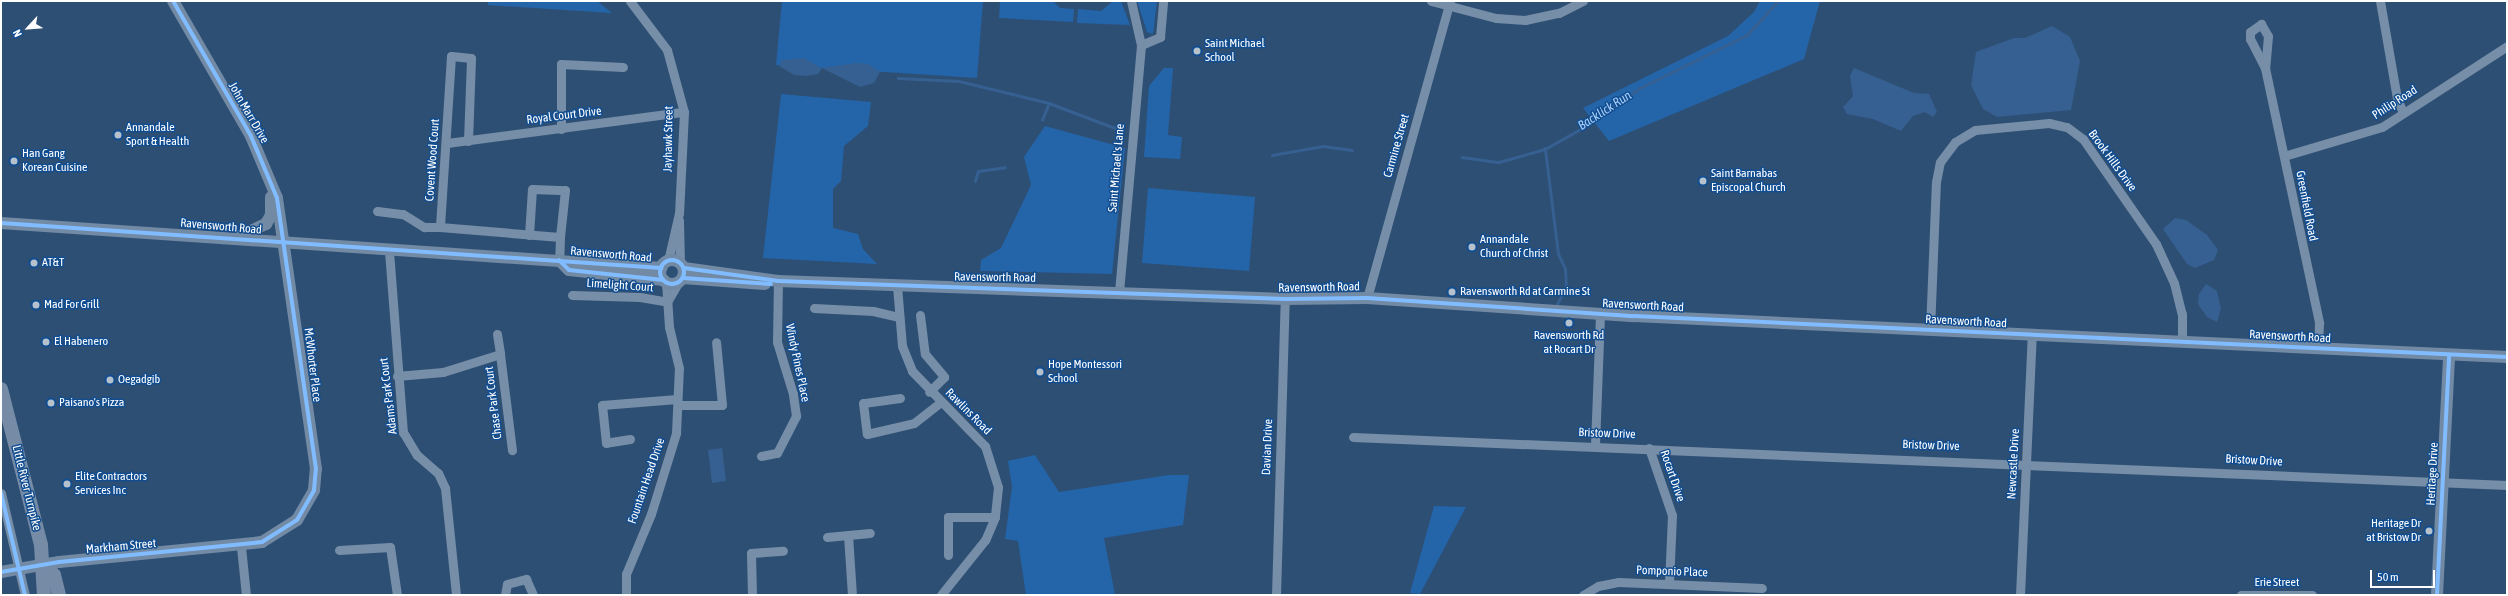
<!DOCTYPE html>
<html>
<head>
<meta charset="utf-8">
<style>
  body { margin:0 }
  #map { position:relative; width:2508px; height:596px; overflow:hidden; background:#2e4f74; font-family:"Asap Condensed",sans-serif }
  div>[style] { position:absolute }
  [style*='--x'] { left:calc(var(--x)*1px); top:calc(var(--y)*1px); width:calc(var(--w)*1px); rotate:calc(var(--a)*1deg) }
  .green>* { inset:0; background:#2464a9 }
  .water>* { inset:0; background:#366091 }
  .stream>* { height:2.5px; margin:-1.25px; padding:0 1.25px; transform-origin:1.25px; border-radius:1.25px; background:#366091 }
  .street>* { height:9px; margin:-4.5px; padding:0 4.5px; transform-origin:4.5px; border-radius:4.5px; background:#768ea7 }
  .secondary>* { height:12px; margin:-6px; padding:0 6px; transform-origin:6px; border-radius:6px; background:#728aa4 }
  .secondary>.ring { margin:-6px; padding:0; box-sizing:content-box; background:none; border:12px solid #728aa4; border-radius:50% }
  .primary>* { height:14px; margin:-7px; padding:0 7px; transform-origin:7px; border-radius:7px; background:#758ba6 }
  .cycleway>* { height:4px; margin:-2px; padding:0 2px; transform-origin:2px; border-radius:2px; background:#80bcff }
  .cycleway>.ring { margin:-2px; padding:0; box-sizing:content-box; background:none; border:4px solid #80bcff; border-radius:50% }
  .dots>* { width:11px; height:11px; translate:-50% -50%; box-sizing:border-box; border:2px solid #114d91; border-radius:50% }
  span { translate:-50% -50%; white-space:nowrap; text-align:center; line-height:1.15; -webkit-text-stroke:3px #114d91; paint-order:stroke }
  .poi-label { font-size:12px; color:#fff }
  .left { translate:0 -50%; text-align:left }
  .right { translate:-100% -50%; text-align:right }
  .street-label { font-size:12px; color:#fff }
  .water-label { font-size:13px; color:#a9d0fa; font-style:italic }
  .frame { position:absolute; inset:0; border:2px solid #fff; pointer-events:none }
  .north { position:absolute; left:8px; top:8px; width:40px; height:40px; -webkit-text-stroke:3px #114d91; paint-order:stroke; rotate:244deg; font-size:11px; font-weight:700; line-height:16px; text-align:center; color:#fff }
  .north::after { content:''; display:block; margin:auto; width:14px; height:18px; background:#fff; clip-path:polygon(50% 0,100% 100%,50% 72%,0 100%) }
  .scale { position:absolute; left:2370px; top:570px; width:65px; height:18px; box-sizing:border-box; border:2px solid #fff; border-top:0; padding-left:5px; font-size:12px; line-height:14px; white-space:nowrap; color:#fff; -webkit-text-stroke:3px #114d91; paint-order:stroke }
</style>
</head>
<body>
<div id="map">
  <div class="green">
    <i style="clip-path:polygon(488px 1px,597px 1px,612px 13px,488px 5px)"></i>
    <i style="clip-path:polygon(782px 1px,983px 1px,977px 78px,776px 65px)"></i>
    <i style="clip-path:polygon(1000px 1px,1053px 1px,1060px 8px,1074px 9px,1073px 22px,999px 18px)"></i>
    <i style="clip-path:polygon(1113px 1px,1121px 1px,1130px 25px,1077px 23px,1078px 9px,1101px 11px)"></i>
    <i style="clip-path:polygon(1137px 1px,1157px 1px,1153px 34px,1147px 32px)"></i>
    <i style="clip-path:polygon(1760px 1px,1820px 1px,1804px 59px,1609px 141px,1583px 108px,1728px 36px,1754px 12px)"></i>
    <i style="clip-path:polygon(1164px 68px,1173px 68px,1168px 135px,1182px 137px,1180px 159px,1144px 157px,1149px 86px)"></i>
    <i style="clip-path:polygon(781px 94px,871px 102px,868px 126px,844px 146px,841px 181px,833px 189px,833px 228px,858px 234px,863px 249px,877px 264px,763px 258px)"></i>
    <i style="clip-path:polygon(1045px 126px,1125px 148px,1112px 274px,980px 271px,981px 260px,1001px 248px,1031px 185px,1024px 157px)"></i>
    <i style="clip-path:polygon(1148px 188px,1255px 197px,1249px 271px,1142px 263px)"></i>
    <i style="clip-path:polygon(1035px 455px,1059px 492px,1169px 475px,1189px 475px,1183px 525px,1104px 538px,1115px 595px,1026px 595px,1018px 541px,1005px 539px,1012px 487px,1008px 461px)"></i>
    <i style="clip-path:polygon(1434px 506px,1466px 507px,1420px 594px,1410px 593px)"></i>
  </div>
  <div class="water">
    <i style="clip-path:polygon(2052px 26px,2070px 37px,2080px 61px,2071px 110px,1997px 117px,1983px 109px,1971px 85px,1976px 52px,2014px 38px,2025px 38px)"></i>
    <i style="clip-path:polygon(804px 58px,821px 68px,856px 63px,868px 64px,880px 72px,874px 83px,860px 87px,822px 68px,818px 74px,807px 76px,794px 75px,779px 66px,782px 60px)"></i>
    <i style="clip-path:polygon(1854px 68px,1914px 93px,1929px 94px,1937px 112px,1933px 117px,1925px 112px,1913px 116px,1901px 131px,1873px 119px,1847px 114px,1843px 107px,1853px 96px,1850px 76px)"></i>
    <i style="clip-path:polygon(2175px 218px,2186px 220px,2207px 235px,2218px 250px,2214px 260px,2195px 268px,2187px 264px,2163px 229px)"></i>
    <i style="clip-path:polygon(2206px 284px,2217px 291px,2221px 309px,2217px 322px,2207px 317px,2198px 304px,2199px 294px)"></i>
    <i style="clip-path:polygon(722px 448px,726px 481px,712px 483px,708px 450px)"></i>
  </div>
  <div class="stream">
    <i style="--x:898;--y:78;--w:61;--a:2.8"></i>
    <i style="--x:959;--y:81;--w:93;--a:13.7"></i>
    <i style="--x:1049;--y:103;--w:71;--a:20.7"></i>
    <i style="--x:1042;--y:120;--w:18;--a:-68"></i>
    <i style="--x:1272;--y:155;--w:52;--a:-10"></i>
    <i style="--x:1323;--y:146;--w:29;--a:8"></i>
    <i style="--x:1462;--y:157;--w:37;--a:8"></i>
    <i style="--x:1499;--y:162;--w:48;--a:-15.8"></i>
    <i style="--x:975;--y:181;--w:10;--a:-73"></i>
    <i style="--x:978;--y:171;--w:27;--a:-8"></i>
    <i style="--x:1557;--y:304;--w:18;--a:-61"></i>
    <i style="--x:1566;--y:288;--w:19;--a:-93"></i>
    <i style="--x:1565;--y:269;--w:17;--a:-115"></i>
    <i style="--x:1558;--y:254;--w:106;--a:-97.1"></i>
    <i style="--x:1545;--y:149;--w:45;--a:-29.4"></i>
    <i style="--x:1584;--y:127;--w:68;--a:-34.9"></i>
    <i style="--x:1640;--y:88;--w:119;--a:-26.4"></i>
    <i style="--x:1747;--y:35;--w:46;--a:-47.6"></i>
  </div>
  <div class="street">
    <i style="--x:630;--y:1;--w:61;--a:52.9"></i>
    <i style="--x:667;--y:50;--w:64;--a:74.7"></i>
    <i style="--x:684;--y:112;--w:101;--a:92.8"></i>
    <i style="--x:679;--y:213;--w:49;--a:102.9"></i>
    <i style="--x:1431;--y:1;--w:67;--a:14.7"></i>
    <i style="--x:1496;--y:18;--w:29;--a:4"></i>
    <i style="--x:1525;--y:20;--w:35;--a:-12"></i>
    <i style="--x:1559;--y:13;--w:27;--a:-27"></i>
    <i style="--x:2380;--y:1;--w:98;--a:80.1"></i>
    <i style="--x:2397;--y:98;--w:16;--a:68"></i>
    <i style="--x:1141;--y:45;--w:21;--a:-23"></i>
    <i style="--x:1160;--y:37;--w:36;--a:-85"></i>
    <i style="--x:2265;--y:68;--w:33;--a:-117"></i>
    <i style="--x:2250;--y:39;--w:7;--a:-90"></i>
    <i style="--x:2250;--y:32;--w:14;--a:-36"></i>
    <i style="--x:2261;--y:24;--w:14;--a:60"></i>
    <i style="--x:2268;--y:36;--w:32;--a:95"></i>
    <i style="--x:2265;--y:68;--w:261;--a:78"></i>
    <i style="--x:2319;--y:323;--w:25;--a:92"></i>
    <i style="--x:561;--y:129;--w:65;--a:-90"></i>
    <i style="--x:561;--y:64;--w:62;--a:2.8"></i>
    <i style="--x:468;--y:141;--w:83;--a:-87.9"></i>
    <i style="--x:471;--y:58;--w:20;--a:-174"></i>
    <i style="--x:451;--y:56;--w:171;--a:93.7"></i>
    <i style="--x:440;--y:227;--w:120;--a:4.8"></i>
    <i style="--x:560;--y:237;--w:23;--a:92"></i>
    <i style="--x:447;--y:143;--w:239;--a:-7.5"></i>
    <i style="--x:2284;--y:156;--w:102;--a:-16.5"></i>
    <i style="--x:2382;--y:127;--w:149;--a:-32.9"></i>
    <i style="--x:377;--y:211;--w:26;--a:7"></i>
    <i style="--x:403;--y:214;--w:25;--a:32"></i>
    <i style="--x:424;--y:227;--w:16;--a:0"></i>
    <i style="--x:679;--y:220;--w:43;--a:88.7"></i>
    <i style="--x:529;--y:235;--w:46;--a:-86.3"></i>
    <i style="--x:532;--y:189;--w:33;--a:2"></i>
    <i style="--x:565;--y:190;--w:47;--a:96.1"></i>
    <i style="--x:389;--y:251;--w:182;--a:85.6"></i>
    <i style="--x:403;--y:432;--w:27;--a:59"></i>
    <i style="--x:417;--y:455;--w:28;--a:41"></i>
    <i style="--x:438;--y:473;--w:17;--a:65"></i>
    <i style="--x:445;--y:488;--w:108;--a:84.1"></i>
    <i style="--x:897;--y:286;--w:60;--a:85.2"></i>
    <i style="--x:902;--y:346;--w:27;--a:68"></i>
    <i style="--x:912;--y:371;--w:105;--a:45.8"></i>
    <i style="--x:985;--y:446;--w:43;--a:72.4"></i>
    <i style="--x:998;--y:487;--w:30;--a:96"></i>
    <i style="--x:995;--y:517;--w:25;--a:113"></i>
    <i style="--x:985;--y:540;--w:70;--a:128.7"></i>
    <i style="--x:1119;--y:292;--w:248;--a:-84.9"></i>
    <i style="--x:1141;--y:45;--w:45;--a:-102.8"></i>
    <i style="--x:572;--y:295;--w:68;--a:1.7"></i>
    <i style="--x:640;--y:297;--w:27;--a:10"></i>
    <i style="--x:1367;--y:298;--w:308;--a:-74.4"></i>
    <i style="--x:667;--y:302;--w:22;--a:-60"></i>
    <i style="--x:814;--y:308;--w:59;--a:2.9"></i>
    <i style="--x:873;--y:311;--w:27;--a:13"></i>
    <i style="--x:920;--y:315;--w:39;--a:83"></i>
    <i style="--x:925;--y:354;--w:30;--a:50"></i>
    <i style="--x:944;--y:377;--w:21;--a:135"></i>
    <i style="--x:1930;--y:330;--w:148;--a:-87.7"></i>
    <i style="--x:1936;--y:182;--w:20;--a:-79"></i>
    <i style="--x:1940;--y:162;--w:25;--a:-53"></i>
    <i style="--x:1955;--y:142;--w:23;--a:-31"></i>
    <i style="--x:1975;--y:130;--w:74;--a:-5.4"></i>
    <i style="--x:2049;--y:123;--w:18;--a:13"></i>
    <i style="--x:2067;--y:127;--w:20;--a:37"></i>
    <i style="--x:2083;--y:139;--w:128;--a:55.2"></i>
    <i style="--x:2156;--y:244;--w:43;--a:65.2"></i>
    <i style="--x:2174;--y:283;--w:32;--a:76"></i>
    <i style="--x:2182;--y:314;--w:28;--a:90"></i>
    <i style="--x:497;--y:334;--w:20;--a:81"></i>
    <i style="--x:397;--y:376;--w:46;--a:-5"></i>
    <i style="--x:443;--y:372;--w:60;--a:-17.5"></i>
    <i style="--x:500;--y:354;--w:97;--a:82.9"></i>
    <i style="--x:900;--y:398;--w:37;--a:172"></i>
    <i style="--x:863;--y:403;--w:31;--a:83"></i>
    <i style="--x:867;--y:434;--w:48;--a:-13.2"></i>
    <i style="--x:914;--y:423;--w:34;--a:-38"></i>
    <i style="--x:678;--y:405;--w:44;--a:0"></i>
    <i style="--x:722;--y:405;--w:63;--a:-95.4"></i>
    <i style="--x:1353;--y:437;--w:1155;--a:2.38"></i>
    <i style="--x:630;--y:439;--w:24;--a:171"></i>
    <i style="--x:606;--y:443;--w:38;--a:-96"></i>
    <i style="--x:602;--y:405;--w:75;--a:-4.6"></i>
    <i style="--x:1595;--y:445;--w:132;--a:-87.8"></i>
    <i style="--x:1649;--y:448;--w:71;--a:71.1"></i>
    <i style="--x:1672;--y:515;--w:69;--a:92.5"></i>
    <i style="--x:761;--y:456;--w:16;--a:-11"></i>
    <i style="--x:777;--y:453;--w:42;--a:-62.8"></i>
    <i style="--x:796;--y:416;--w:22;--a:-98"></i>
    <i style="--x:793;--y:394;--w:54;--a:-107.1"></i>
    <i style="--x:777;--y:342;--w:61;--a:-89.1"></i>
    <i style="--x:1;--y:493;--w:105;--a:76.8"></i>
    <i style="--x:848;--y:535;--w:60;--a:86.2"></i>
    <i style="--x:827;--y:537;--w:43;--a:-5.3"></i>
    <i style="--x:241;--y:547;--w:48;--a:84.1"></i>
    <i style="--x:339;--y:550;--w:51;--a:-3.4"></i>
    <i style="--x:390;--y:547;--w:49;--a:81.7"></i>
    <i style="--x:948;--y:555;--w:38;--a:-90"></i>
    <i style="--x:948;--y:517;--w:47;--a:0"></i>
    <i style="--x:505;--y:595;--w:11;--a:-80"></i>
    <i style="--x:507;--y:584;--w:20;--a:-15"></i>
    <i style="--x:526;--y:579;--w:17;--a:66"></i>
    <i style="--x:626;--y:595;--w:21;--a:-90"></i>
    <i style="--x:626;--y:574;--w:65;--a:-67.4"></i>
    <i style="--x:651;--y:514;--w:85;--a:-72.8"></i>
    <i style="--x:676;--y:433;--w:65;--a:-87.4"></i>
    <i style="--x:679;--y:368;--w:42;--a:-103.7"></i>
    <i style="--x:669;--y:327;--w:45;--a:-93.8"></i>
    <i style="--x:752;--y:595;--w:42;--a:-91.4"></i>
    <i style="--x:751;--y:553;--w:32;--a:-4"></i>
    <i style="--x:1276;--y:595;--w:296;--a:-88.3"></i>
    <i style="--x:1583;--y:595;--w:17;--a:-31"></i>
    <i style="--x:1598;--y:586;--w:20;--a:-11"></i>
    <i style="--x:1618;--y:582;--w:144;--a:2.4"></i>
    <i style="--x:2020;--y:595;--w:260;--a:-87.4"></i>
    <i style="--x:2241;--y:595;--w:71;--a:0"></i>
  </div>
  <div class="secondary">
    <i style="--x:1;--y:223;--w:662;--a:3.9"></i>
    <i style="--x:240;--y:236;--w:29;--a:-25"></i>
    <i style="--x:266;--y:224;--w:10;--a:-61"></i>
    <i style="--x:271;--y:215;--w:18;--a:-90"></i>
    <i class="ring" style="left:660px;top:260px;width:12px;height:12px"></i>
    <i style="--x:559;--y:260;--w:14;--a:45"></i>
    <i style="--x:569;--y:270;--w:95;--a:6.1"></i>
    <i style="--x:684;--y:268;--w:95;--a:7.9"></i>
    <i style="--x:778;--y:281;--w:507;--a:2.03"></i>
    <i style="--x:1285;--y:299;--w:82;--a:-0.7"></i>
    <i style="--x:1367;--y:298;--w:268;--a:3.9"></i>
    <i style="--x:1634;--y:316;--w:874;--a:2.69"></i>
    <i style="--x:683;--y:278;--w:82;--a:4.2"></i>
    <i style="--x:1;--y:572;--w:59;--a:-9.8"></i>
    <i style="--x:59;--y:562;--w:204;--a:-5.6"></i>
    <i style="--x:262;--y:542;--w:41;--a:-32.2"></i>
    <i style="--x:297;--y:520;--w:34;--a:-60"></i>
    <i style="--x:314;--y:490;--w:21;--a:-85"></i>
    <i style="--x:316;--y:469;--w:274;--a:-98.2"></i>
    <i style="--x:277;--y:198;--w:67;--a:-112.8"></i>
    <i style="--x:251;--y:136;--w:156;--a:-120"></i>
    <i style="--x:2437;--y:595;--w:240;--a:-87.1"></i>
  </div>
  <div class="primary">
    <i style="--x:1;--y:389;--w:161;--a:75.6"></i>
    <i style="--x:41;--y:545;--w:50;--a:86.6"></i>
    <i style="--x:44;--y:564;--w:15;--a:48"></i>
    <i style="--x:54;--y:575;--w:21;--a:76"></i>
  </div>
  <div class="cycleway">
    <i style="--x:1;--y:223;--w:662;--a:3.9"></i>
    <i class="ring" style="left:660px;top:260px;width:20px;height:20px"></i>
    <i style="--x:559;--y:260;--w:14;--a:45"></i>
    <i style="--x:569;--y:270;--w:95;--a:6.1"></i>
    <i style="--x:684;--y:268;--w:95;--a:7.9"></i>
    <i style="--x:778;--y:281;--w:507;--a:2.03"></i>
    <i style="--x:1285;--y:299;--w:82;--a:-0.7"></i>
    <i style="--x:1367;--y:298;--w:268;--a:3.9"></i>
    <i style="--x:1634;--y:316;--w:874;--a:2.69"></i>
    <i style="--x:683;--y:278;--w:88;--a:3.9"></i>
    <i style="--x:1;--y:493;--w:105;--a:76.8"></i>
    <i style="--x:1;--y:572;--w:59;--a:-9.8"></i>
    <i style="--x:59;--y:562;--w:204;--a:-5.6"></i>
    <i style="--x:262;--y:542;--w:41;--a:-32.2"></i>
    <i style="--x:297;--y:520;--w:34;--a:-60"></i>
    <i style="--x:314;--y:490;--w:21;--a:-85"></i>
    <i style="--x:316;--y:469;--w:274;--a:-98.2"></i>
    <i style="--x:277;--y:198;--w:67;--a:-112.8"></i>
    <i style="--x:251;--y:136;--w:156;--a:-120"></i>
    <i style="--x:2437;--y:595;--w:240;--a:-87.1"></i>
  </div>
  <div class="dots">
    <i style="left:1197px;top:51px;background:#b6c1ce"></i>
    <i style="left:118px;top:135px;background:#b6c1ce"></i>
    <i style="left:14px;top:161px;background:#b6c1ce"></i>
    <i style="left:1703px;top:181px;background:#b6c1ce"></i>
    <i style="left:1472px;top:247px;background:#b6c1ce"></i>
    <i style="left:34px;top:263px;background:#b6c1ce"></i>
    <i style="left:1452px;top:292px;background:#b6c1ce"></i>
    <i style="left:36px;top:305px;background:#b6c1ce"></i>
    <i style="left:1569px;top:323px;background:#b6c1ce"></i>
    <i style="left:46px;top:342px;background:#b6c1ce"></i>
    <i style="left:1040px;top:372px;background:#b6c1ce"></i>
    <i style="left:110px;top:380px;background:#b6c1ce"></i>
    <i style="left:51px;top:403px;background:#b6c1ce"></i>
    <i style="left:67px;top:484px;background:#b6c1ce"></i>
    <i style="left:2429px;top:531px;background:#b6c1ce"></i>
  </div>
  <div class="poi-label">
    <span class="left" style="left:1205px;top:51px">Saint Michael<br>School</span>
    <span class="left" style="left:126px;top:135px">Annandale<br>Sport &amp; Health</span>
    <span class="left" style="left:22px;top:161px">Han Gang<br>Korean Cuisine</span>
    <span class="left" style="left:1711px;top:181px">Saint Barnabas<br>Episcopal Church</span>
    <span class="left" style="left:1480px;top:247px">Annandale<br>Church of Christ</span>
    <span class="left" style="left:42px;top:263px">AT&amp;T</span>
    <span class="left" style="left:1460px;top:292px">Ravensworth Rd at Carmine St</span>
    <span class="left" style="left:44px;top:305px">Mad For Grill</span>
    <span style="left:1569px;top:343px">Ravensworth Rd<br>at Rocart Dr</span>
    <span class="left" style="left:54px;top:342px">El Habenero</span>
    <span class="left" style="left:1048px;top:372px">Hope Montessori<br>School</span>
    <span class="left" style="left:118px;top:380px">Oegadgib</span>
    <span class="left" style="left:59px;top:403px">Paisano's Pizza</span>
    <span class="left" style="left:75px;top:484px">Elite Contractors<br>Services Inc</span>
    <span class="right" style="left:2421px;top:531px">Heritage Dr<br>at Bristow Dr</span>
  </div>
  <div class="street-label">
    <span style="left:2395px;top:103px;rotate:-33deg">Philip Road</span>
    <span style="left:248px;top:113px;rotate:60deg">John Marr Drive</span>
    <span style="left:564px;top:116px;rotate:-7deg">Royal Court Drive</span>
    <span style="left:669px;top:139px;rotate:-89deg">Jayhawk Street</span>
    <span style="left:1397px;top:146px;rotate:-74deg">Carmine Street</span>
    <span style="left:433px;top:160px;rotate:-86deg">Covent Wood Court</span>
    <span style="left:2112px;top:161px;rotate:54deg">Brook Hills Drive</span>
    <span style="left:1117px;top:168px;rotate:-85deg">Saint Michael's Lane</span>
    <span style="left:2306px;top:206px;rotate:79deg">Greenfield Road</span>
    <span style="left:221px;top:227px;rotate:5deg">Ravensworth Road</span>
    <span style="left:611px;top:255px;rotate:5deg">Ravensworth Road</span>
    <span style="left:995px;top:278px;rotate:1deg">Ravensworth Road</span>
    <span style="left:620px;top:286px;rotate:4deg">Limelight Court</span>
    <span style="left:1319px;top:288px;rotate:-1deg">Ravensworth Road</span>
    <span style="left:1643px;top:306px;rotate:3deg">Ravensworth Road</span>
    <span style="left:1966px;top:322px;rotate:3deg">Ravensworth Road</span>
    <span style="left:2290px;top:337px;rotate:3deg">Ravensworth Road</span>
    <span style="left:797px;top:363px;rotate:78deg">Windy Pines Place</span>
    <span style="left:312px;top:365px;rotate:83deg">McWhorter Place</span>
    <span style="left:389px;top:396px;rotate:-97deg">Adams Park Court</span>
    <span style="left:494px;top:403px;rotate:-97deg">Chase Park Court</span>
    <span style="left:968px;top:412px;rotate:45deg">Rawlins Road</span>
    <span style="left:1607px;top:434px;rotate:2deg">Bristow Drive</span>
    <span style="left:1931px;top:446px;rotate:2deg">Bristow Drive</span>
    <span style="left:1268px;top:447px;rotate:-88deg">Davian Drive</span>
    <span style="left:2254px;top:461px;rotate:3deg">Bristow Drive</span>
    <span style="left:2014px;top:464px;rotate:-87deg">Newcastle Drive</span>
    <span style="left:2433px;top:474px;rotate:-87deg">Heritage Drive</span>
    <span style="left:1672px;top:476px;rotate:71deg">Rocart Drive</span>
    <span style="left:647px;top:481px;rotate:-71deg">Fountain Head Drive</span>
    <span style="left:26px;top:488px;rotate:76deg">Little River Turnpike</span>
    <span style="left:121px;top:547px;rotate:-5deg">Markham Street</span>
    <span style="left:1672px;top:572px;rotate:2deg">Pomponio Place</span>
    <span style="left:2277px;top:583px">Erie Street</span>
  </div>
  <div class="water-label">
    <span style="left:1605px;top:111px;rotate:-33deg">Backlick Run</span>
  </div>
  <div class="frame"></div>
  <div class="north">N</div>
  <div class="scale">50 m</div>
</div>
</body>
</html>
